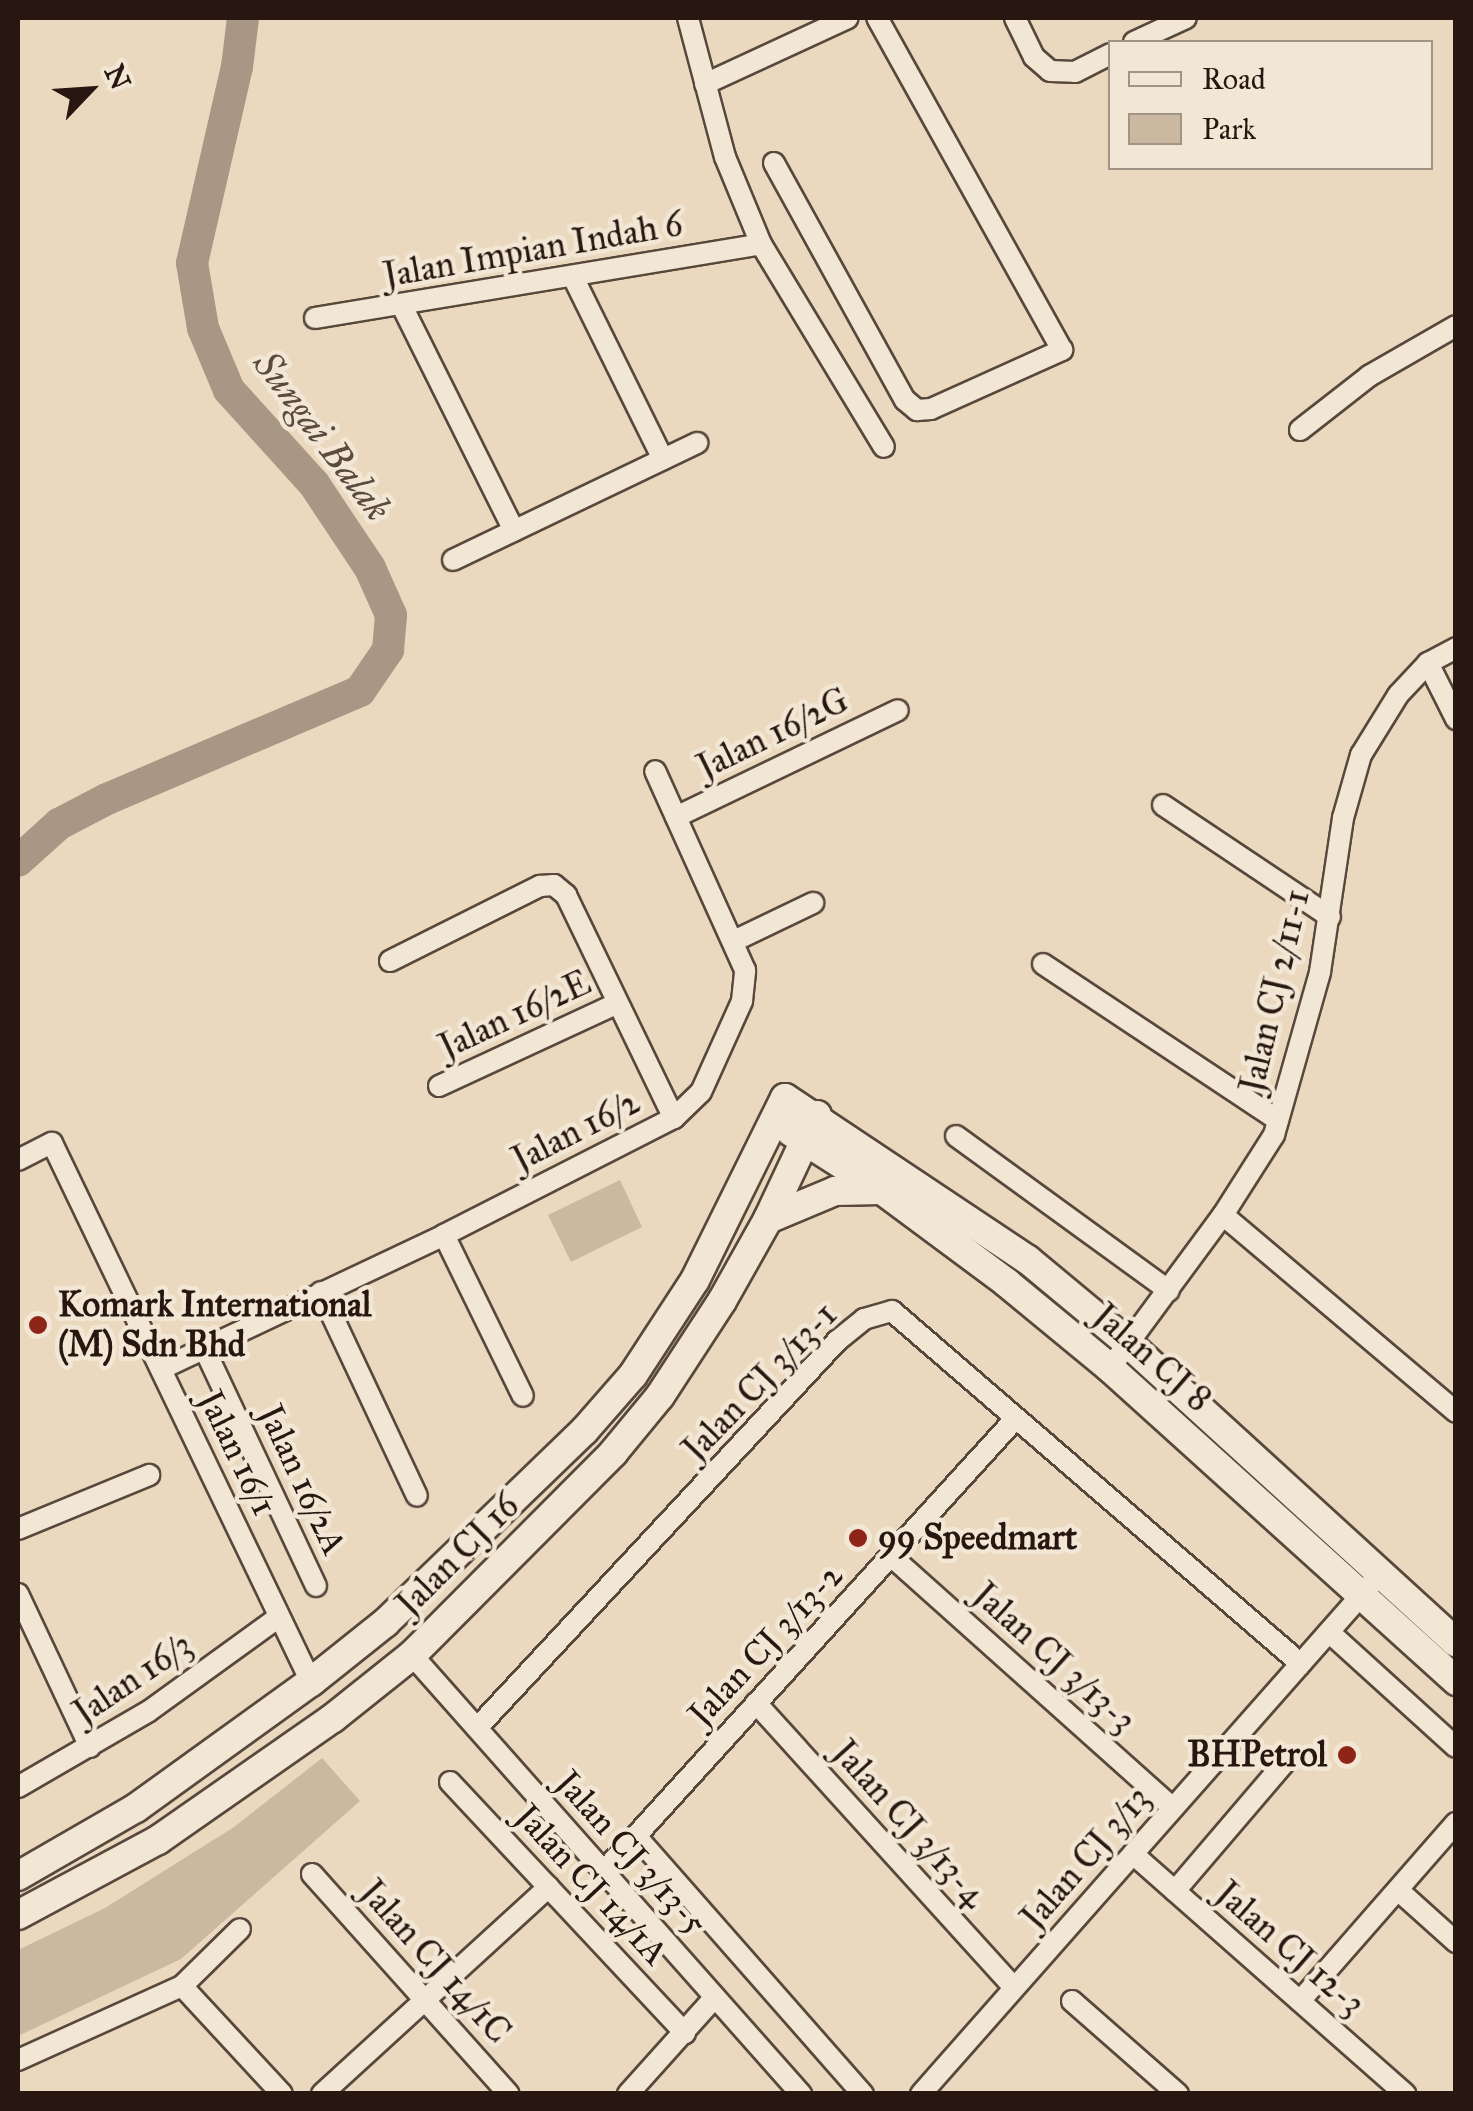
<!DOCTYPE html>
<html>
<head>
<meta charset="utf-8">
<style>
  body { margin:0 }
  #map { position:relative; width:1473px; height:2111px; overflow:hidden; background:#ebd9bf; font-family:"IM FELL Great Primer",serif }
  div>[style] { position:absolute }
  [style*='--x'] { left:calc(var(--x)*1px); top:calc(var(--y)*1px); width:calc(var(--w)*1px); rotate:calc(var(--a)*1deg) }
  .green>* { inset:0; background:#cab8a1 }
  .river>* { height:32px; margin:-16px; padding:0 16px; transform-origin:16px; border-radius:16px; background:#a89784 }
  .roads { filter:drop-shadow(2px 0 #58483c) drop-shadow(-2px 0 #58483c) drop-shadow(0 2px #58483c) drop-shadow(0 -2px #58483c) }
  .street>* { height:20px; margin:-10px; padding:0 10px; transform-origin:10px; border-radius:10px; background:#f2e6d5 }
  .secondary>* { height:28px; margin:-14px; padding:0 14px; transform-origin:14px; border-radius:14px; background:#f2e6d5 }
  .dots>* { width:28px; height:28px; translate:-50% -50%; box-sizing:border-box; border:5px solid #f2e6d5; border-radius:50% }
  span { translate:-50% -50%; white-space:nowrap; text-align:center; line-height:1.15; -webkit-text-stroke:9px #f2e6d5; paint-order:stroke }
  .street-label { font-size:35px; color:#271710 }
  .poi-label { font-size:35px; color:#271710; font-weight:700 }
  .left { translate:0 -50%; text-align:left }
  .right { translate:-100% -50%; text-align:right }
  .water-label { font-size:38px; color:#5b4a3e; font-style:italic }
  .frame { position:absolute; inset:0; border:20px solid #271710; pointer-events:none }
  .legend { position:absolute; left:1108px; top:40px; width:325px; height:130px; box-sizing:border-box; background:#f2e6d5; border:2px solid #a19386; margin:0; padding:12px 18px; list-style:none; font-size:30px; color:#271710 }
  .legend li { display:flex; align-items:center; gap:20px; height:50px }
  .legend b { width:50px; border:2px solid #a19386 }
  .north { position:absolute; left:40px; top:40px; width:100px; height:100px; -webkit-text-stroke:8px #f2e6d5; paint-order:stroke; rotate:65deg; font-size:28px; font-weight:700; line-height:40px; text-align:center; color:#271710 }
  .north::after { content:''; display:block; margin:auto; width:35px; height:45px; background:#271710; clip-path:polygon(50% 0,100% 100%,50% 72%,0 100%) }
</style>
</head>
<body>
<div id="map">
  <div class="green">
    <i style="clip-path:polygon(620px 1180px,642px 1227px,571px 1262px,548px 1215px)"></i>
    <i style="clip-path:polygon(322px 1758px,360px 1801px,181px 1959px,18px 2036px,18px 1950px,105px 1908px,234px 1827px)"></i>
  </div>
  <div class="river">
    <i style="--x:18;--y:861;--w:55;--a:-42.1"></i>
    <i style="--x:59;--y:824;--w:54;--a:-27.5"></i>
    <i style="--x:107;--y:799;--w:275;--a:-23.1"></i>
    <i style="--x:360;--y:691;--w:50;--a:-55.7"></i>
    <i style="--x:388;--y:650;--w:35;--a:-85"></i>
    <i style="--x:391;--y:615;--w:51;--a:-114.1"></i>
    <i style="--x:370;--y:568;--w:101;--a:-123.7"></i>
    <i style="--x:314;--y:484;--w:127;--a:-132.1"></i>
    <i style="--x:229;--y:390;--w:67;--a:-112.8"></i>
    <i style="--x:203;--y:328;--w:66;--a:-99.6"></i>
    <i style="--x:192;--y:263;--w:201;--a:-77.1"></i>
    <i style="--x:237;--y:67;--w:49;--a:-83"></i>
  </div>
  <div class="roads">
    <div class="street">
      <i style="--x:688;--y:18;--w:144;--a:75.1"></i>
      <i style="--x:725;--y:157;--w:94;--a:67.5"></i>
      <i style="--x:761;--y:244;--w:237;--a:58.8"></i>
      <i style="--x:1015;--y:18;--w:43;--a:64"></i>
      <i style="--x:1034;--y:57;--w:21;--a:41"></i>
      <i style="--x:1050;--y:71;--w:25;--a:2"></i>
      <i style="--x:1075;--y:72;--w:39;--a:-27"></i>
      <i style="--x:1134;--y:42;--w:57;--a:-24.8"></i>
      <i style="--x:705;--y:84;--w:157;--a:-24.8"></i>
      <i style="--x:774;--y:163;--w:271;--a:61.1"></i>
      <i style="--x:905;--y:400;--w:16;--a:40"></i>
      <i style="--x:917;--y:410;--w:14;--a:-4"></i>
      <i style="--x:931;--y:409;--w:144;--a:-24.2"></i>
      <i style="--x:1062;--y:350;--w:380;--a:-119.1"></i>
      <i style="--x:573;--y:277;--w:203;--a:63.7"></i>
      <i style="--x:402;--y:306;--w:251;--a:63.5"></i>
      <i style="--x:315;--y:318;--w:452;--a:-9.4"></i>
      <i style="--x:1300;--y:430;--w:88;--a:-38"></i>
      <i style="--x:1369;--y:376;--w:100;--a:-29.9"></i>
      <i style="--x:453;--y:560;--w:271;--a:-25.6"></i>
      <i style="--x:1428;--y:663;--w:63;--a:63.4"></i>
      <i style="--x:1163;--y:805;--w:201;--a:33.8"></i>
      <i style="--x:676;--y:817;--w:246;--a:-25.7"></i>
      <i style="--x:734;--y:941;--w:88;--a:-25.7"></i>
      <i style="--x:390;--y:961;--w:168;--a:-26.6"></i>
      <i style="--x:540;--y:886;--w:14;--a:-4"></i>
      <i style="--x:554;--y:885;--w:16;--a:40"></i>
      <i style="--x:566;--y:895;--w:248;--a:64.2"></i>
      <i style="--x:1043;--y:964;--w:282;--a:33.6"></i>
      <i style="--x:439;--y:1086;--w:197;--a:-24.9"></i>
      <i style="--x:956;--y:1136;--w:263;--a:36"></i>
      <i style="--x:18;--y:1160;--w:38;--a:-27"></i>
      <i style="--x:52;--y:1143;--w:598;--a:64.33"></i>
      <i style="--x:1223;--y:1215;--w:305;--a:40.2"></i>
      <i style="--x:444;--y:1235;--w:179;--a:63.9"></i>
      <i style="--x:321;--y:1292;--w:225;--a:64.8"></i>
      <i style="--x:204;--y:1348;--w:263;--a:64.8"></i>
      <i style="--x:1110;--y:1368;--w:190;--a:-53.6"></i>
      <i style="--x:1223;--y:1215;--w:95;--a:-57.5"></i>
      <i style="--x:1274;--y:1135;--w:169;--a:-74.2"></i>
      <i style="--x:1320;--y:972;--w:156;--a:-81.5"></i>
      <i style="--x:1343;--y:818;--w:66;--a:-74.1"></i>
      <i style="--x:1361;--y:755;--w:70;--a:-58.3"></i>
      <i style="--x:1398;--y:695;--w:44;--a:-46.8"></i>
      <i style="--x:1428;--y:663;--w:32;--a:-28"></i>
      <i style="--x:161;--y:1369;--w:313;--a:-25.3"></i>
      <i style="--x:444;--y:1235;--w:258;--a:-27"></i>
      <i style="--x:674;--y:1118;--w:37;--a:-44"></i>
      <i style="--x:701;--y:1092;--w:100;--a:-65.7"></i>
      <i style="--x:742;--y:1001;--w:31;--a:-84"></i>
      <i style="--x:745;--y:970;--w:218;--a:-114.3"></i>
      <i style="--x:18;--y:1529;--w:142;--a:-22.4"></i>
      <i style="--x:891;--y:1556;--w:378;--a:41.8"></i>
      <i style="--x:18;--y:1594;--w:169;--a:64.8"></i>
      <i style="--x:1329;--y:1632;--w:171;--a:42.2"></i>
      <i style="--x:412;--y:1655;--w:587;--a:48.46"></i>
      <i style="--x:756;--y:1703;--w:384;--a:47.8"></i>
      <i style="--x:477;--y:1728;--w:529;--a:-47.07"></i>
      <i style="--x:837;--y:1341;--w:35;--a:-39"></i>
      <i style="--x:864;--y:1319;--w:29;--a:-16"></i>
      <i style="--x:892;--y:1311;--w:540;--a:40.8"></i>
      <i style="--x:450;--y:1782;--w:344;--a:46.9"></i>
      <i style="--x:18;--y:1787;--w:151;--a:-30.1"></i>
      <i style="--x:149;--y:1711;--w:160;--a:-35.9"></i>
      <i style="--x:636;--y:1836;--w:344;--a:48.7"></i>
      <i style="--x:1133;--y:1854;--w:363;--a:41.4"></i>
      <i style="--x:604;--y:1871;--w:612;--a:-47.71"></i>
      <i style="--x:312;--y:1874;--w:295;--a:48.2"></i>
      <i style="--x:1398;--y:1890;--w:78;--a:41.9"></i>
      <i style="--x:1175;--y:1891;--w:171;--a:-49.5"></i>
      <i style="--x:182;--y:1986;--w:147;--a:47.2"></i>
      <i style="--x:1072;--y:2001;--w:141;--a:41.3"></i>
      <i style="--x:1300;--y:2001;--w:237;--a:-48.8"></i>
      <i style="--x:18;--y:2060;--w:180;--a:-24.3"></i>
      <i style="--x:182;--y:1986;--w:81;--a:-44.5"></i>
      <i style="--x:322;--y:2094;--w:307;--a:-42.4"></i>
      <i style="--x:628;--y:2094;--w:130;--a:-48.1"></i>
      <i style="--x:921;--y:2094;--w:692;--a:-48.57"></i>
    </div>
    <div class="secondary">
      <i style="--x:791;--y:1132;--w:108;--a:32.5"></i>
      <i style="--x:882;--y:1190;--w:156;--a:36.6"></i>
      <i style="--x:1007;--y:1283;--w:134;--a:39.5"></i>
      <i style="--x:1110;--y:1368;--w:467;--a:42.1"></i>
      <i style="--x:768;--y:1219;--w:73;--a:-22.7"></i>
      <i style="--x:835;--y:1191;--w:47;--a:-1.2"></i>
      <i style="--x:18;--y:1876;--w:136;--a:-30"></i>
      <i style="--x:136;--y:1808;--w:216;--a:-35.8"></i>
      <i style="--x:311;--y:1682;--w:95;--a:-38.6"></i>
      <i style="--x:385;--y:1623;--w:277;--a:-44"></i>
      <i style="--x:584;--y:1431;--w:74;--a:-48.8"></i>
      <i style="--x:633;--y:1375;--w:113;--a:-56.9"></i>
      <i style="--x:695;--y:1280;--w:203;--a:-63.7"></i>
      <i style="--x:785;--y:1098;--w:292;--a:33.7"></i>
      <i style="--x:1028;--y:1260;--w:130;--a:39.7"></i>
      <i style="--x:1128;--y:1343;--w:444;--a:42.4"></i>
      <i style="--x:18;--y:1915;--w:159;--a:-28.2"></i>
      <i style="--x:158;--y:1840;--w:213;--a:-34.9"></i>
      <i style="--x:333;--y:1718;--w:101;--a:-38.6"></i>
      <i style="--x:412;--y:1655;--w:285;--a:-45.1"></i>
      <i style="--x:613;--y:1453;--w:74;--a:-50.5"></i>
      <i style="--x:660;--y:1396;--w:113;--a:-56.9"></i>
      <i style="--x:722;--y:1301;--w:94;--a:-60.7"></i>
      <i style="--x:768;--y:1219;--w:115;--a:-64.8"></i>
    </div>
  </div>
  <div class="dots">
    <i style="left:38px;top:1325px;background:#8f2418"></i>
    <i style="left:858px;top:1538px;background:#8f2418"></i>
    <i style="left:1347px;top:1755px;background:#8f2418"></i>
  </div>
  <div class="street-label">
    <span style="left:533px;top:250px;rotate:-10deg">Jalan Impian Indah 6</span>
    <span style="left:773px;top:734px;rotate:-26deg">Jalan 16/2G</span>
    <span style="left:1275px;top:991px;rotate:-77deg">Jalan CJ 2/11-1</span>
    <span style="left:515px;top:1015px;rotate:-25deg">Jalan 16/2E</span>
    <span style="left:576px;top:1131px;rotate:-27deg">Jalan 16/2</span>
    <span style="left:1152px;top:1358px;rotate:41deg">Jalan CJ 8</span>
    <span style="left:760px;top:1382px;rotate:-46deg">Jalan CJ 3/13-1</span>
    <span style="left:237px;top:1453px;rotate:64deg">Jalan 16/1</span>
    <span style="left:302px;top:1480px;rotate:65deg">Jalan 16/2A</span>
    <span style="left:458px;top:1555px;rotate:-45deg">Jalan CJ 16</span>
    <span style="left:766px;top:1645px;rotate:-47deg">Jalan CJ 3/13-2</span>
    <span style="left:1054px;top:1658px;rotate:42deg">Jalan CJ 3/13-3</span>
    <span style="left:133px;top:1679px;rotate:-34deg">Jalan 16/3</span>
    <span style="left:909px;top:1824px;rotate:48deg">Jalan CJ 3/13-4</span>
    <span style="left:631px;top:1853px;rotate:48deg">Jalan CJ 3/13-5</span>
    <span style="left:1086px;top:1858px;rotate:-49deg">Jalan CJ 3/13</span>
    <span style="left:591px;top:1885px;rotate:47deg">Jalan CJ 14/1A</span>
    <span style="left:1290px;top:1949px;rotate:41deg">Jalan CJ 12-3</span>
    <span style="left:435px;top:1962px;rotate:48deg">Jalan CJ 14/1C</span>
  </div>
  <div class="poi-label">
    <span class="left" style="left:58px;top:1325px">Komark International<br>(M) Sdn Bhd</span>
    <span class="left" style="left:878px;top:1538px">99 Speedmart</span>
    <span class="right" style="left:1327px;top:1755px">BHPetrol</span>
  </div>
  <div class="water-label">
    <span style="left:322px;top:436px;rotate:53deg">Sungai Balak</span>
  </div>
  <div class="frame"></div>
  <ul class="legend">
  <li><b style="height:12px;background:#f2e6d5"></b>Road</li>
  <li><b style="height:28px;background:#cab8a1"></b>Park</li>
  </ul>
  <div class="north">N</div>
</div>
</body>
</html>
